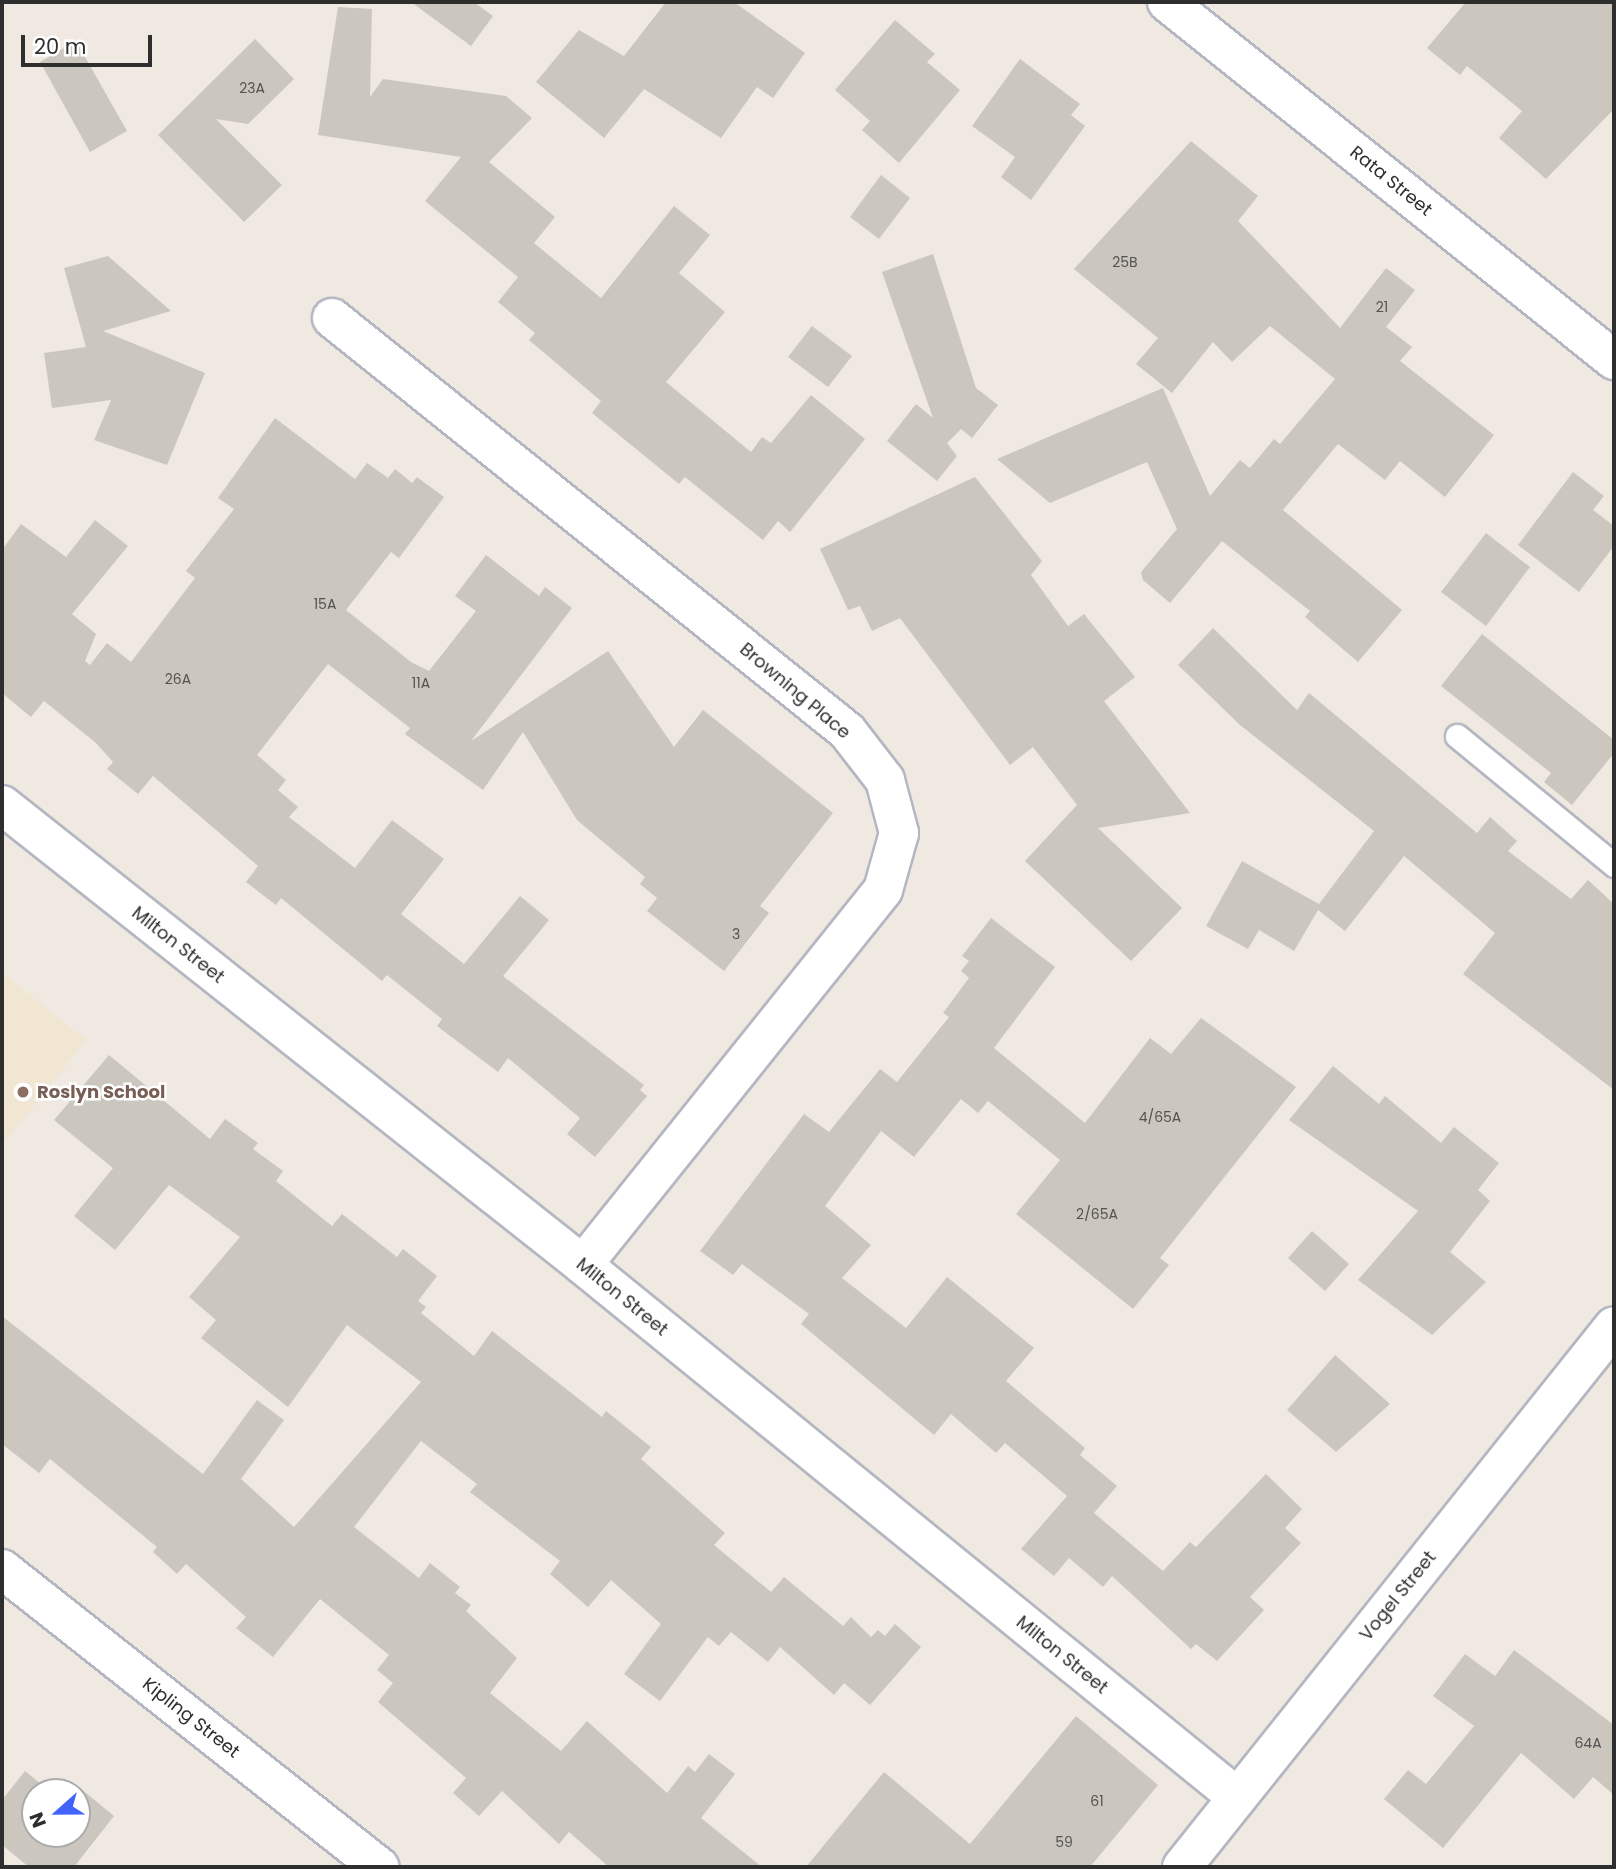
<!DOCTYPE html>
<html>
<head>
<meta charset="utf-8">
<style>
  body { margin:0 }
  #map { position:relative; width:1616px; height:1869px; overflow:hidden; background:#efe9e1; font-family:Poppins,sans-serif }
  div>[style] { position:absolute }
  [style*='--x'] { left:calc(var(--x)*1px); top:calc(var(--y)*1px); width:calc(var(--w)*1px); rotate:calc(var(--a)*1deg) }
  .education>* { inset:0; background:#f0e6d1 }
  .building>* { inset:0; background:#cbc7bf }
  .roads { filter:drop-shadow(2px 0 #b4b7c1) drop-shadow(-2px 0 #b4b7c1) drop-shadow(0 2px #b4b7c1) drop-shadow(0 -2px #b4b7c1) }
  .service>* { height:23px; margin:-11.5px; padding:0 11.5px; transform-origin:11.5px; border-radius:11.5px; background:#fff }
  .minor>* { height:38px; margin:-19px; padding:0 19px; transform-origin:19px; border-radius:19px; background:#fff }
  .secondary>* { height:38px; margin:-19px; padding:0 19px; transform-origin:19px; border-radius:19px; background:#fff }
  .dots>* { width:19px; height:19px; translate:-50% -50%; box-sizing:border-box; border:4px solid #fff; border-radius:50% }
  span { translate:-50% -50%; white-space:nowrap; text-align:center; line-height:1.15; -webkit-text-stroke:5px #fff; paint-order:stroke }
  .number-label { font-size:14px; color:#555452 }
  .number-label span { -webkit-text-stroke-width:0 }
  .street-label { font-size:18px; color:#2e2e2e }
  .education-label { font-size:18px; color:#785e54; font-weight:700 }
  .left { translate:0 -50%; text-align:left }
  .frame { position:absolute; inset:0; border:4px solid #2e2e2e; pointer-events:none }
  .north { position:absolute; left:21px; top:1778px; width:70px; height:70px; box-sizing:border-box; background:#fff; border:2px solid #ababab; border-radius:50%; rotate:249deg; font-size:19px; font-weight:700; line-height:28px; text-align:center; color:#2e2e2e }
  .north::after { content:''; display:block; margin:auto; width:24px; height:32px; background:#4264fb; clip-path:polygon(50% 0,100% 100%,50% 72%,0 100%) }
  .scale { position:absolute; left:21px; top:35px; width:131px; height:32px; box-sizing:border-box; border:4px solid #2e2e2e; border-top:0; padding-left:9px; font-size:21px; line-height:24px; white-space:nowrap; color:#2e2e2e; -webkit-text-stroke:5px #fff; paint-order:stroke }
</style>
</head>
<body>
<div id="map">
  <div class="education">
    <i style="clip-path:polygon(2px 972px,86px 1040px,2px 1145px)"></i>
  </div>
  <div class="building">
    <i style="clip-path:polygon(411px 2px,474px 2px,493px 16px,471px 46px)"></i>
    <i style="clip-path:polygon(666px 2px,734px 2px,805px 53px,773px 98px,757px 87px,721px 138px,644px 89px,604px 138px,536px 82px,579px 30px,624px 56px)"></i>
    <i style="clip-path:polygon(1466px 2px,1614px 2px,1614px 109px,1546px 179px,1499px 138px,1522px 111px,1467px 66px,1460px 75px,1427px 48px)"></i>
    <i style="clip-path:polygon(338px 7px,372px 9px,370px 97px,383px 79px,506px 96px,532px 118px,489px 162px,555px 217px,534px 243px,601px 298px,674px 206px,710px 235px,679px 273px,725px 312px,666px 382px,751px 452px,762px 437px,771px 443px,811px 395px,865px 439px,790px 532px,778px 521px,763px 540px,685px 477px,679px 484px,592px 413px,601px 401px,529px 340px,535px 333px,498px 302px,518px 277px,425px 201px,461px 157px,318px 135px)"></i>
    <i style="clip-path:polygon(895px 20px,935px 54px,927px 62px,960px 90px,899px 163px,862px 130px,870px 121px,835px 90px)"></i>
    <i style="clip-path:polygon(255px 39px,294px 79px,248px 124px,216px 119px,282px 185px,244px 222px,158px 135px)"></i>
    <i style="clip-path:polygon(76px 41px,127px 131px,90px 152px,40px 62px)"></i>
    <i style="clip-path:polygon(1020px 59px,1080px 104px,1071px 115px,1085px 126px,1031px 200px,1001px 177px,1015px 157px,972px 126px)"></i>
    <i style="clip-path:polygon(1191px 141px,1258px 196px,1238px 221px,1340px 328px,1386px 268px,1415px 290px,1386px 327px,1412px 347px,1400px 361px,1494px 435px,1445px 497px,1400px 461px,1385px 480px,1338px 444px,1283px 510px,1402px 610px,1358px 662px,1305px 617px,1310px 611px,1222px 541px,1170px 603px,1143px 580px,1141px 572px,1177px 529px,1147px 462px,1050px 503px,997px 459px,1163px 388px,1210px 496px,1240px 460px,1250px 468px,1274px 439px,1280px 444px,1335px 379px,1270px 326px,1232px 362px,1213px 342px,1172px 393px,1136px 364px,1158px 338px,1074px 269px)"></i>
    <i style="clip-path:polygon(881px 175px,910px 198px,879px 239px,850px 217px)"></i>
    <i style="clip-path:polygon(933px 254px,976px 388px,998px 405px,972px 438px,961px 429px,947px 443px,957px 456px,937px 481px,887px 441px,916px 404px,933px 418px,882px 272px)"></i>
    <i style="clip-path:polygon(108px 256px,171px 311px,103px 331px,205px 373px,167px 465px,94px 440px,111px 400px,52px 408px,44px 353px,86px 347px,64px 268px)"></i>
    <i style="clip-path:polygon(812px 326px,852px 356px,828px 387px,788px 357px)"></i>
    <i style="clip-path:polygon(275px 418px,355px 479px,367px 463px,388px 478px,395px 469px,412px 483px,417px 477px,444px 497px,399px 558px,391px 552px,346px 610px,411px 662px,429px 671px,476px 611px,455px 596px,486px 555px,539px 596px,545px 587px,572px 608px,471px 741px,608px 651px,674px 747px,703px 710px,833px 813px,760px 906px,769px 913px,724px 971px,647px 911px,657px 898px,640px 884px,645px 877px,577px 820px,523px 732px,483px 790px,405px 734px,410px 728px,328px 664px,257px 755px,286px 780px,278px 790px,298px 807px,289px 817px,355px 868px,392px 820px,444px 859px,401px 914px,464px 964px,520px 896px,549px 920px,503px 976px,644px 1085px,640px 1090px,647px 1096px,595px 1157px,567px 1134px,580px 1118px,508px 1058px,498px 1072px,437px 1026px,442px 1019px,387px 975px,382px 981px,281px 898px,276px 905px,246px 882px,258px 866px,153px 776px,138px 794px,107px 769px,113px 762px,96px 743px,44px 701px,31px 717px,2px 693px,2px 550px,21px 524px,66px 557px,95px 520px,128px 546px,72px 614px,96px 634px,85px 661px,90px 665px,107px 643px,131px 662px,195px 578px,186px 571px,234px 509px,218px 498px)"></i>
    <i style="clip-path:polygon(1573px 472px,1604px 496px,1593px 510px,1614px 526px,1614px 546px,1579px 592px,1518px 545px)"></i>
    <i style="clip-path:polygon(975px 477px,1042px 561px,1031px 575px,1068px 626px,1084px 614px,1135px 677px,1104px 701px,1190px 813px,1098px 828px,1182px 908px,1131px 961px,1025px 861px,1077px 805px,1033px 747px,1010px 765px,900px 618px,872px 631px,860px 606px,848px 610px,820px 549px)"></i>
    <i style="clip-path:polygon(1486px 533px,1530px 567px,1486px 626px,1441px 592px)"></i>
    <i style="clip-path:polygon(1213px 628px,1297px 710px,1309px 693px,1477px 833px,1490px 817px,1517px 841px,1508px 851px,1571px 899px,1588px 880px,1614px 904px,1614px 1090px,1463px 974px,1495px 933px,1404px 856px,1345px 931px,1318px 910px,1294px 951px,1259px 930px,1248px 949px,1206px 926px,1242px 861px,1319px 904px,1374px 831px,1240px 725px,1178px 665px)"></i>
    <i style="clip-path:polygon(1482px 634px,1614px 740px,1614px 753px,1572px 805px,1544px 782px,1551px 773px,1441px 686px)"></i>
    <i style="clip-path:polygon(991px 918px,1055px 967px,994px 1048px,1085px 1123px,1150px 1038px,1171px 1054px,1201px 1018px,1296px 1087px,1160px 1258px,1169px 1265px,1133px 1309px,1016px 1214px,1060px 1160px,988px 1101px,978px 1113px,961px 1099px,914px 1157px,881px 1131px,825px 1206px,871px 1245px,842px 1278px,906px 1328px,947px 1277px,1034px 1348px,1006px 1381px,1085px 1448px,1080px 1455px,1117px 1486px,1094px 1513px,1163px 1571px,1190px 1542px,1196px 1547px,1266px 1474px,1302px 1509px,1285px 1528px,1301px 1543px,1250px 1597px,1264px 1610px,1217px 1661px,1196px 1644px,1191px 1649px,1112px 1576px,1103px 1587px,1069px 1558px,1054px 1576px,1021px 1549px,1067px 1496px,1005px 1443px,996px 1453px,951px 1414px,934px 1435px,801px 1324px,809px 1314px,742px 1264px,733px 1275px,700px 1251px,804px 1114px,829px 1132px,880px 1069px,897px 1082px,949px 1017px,943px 1013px,969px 978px,961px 971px,969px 961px,962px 956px)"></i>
    <i style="clip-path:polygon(109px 1055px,210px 1139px,225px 1119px,258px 1143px,253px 1149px,283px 1171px,276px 1181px,332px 1226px,342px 1214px,397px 1257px,403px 1249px,437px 1276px,418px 1301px,426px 1307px,421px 1313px,474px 1356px,492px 1331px,602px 1417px,606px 1411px,651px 1447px,641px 1459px,725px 1533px,714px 1545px,771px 1592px,784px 1577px,843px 1626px,851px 1617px,871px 1637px,878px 1630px,885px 1636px,895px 1624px,921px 1647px,870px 1705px,844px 1683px,834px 1695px,780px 1647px,768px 1662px,731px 1632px,719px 1646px,708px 1637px,660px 1701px,624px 1674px,661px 1624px,611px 1580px,588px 1607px,550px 1574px,560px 1561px,470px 1492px,477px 1484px,421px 1441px,354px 1527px,419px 1578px,430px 1563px,460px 1587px,455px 1593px,471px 1605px,466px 1611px,517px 1658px,490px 1693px,561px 1751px,587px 1721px,667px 1793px,688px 1766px,695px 1772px,709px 1754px,735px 1774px,701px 1818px,762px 1867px,609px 1867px,569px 1832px,559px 1844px,502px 1791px,479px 1816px,453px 1793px,466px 1778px,378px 1702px,393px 1683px,377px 1670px,389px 1655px,320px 1599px,273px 1657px,236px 1628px,246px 1617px,186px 1564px,177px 1574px,153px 1552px,157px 1547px,50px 1459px,39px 1473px,2px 1444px,2px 1316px,203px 1474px,257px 1400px,284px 1420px,241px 1479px,294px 1527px,421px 1382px,347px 1325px,288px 1407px,201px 1338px,216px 1320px,189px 1297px,240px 1237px,169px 1185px,115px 1250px,74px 1216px,113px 1168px,54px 1120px)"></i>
    <i style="clip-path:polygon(1333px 1066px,1379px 1104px,1385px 1096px,1441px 1143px,1454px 1127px,1499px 1163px,1478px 1190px,1490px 1201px,1450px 1252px,1486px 1282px,1432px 1335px,1358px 1280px,1418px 1211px,1289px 1120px)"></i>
    <i style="clip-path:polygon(1312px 1231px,1349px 1264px,1325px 1291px,1288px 1258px)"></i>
    <i style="clip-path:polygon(1335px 1355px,1390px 1404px,1336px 1452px,1287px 1410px)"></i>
    <i style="clip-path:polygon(1514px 1650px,1614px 1725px,1614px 1795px,1593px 1777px,1574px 1799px,1521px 1753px,1443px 1848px,1384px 1799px,1408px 1770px,1426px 1784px,1474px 1726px,1433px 1696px,1465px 1654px,1495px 1676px)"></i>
    <i style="clip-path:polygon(1076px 1716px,1158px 1785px,1090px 1867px,806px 1867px,884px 1772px,970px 1844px)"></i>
    <i style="clip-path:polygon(25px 1771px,51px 1792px,35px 1792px,35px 1834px,77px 1834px,80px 1788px,114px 1816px,74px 1867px,29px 1867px,2px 1845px,2px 1800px)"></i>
  </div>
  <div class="roads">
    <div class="service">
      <i style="--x:1457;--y:736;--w:203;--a:39.4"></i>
    </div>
    <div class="minor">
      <i style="--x:1167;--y:2;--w:573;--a:38.69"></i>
      <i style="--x:332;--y:318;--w:660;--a:38.73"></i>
      <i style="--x:847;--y:731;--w:62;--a:52.2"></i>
      <i style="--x:885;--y:780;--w:55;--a:75.2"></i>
      <i style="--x:899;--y:833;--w:59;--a:105.7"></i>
      <i style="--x:883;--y:890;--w:480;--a:128.7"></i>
      <i style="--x:2;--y:805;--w:741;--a:38.37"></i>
      <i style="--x:583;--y:1265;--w:843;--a:39.13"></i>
      <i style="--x:2;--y:1569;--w:481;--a:38.3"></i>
    </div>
    <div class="secondary">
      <i style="--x:1182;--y:1867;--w:692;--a:-51.39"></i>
    </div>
  </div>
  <div class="dots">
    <i style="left:23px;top:1092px;background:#8d6e63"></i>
  </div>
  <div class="number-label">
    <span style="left:252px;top:88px">23A</span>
    <span style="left:1125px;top:262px">25B</span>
    <span style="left:1382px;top:307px">21</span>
    <span style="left:325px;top:604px">15A</span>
    <span style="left:178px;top:679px">26A</span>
    <span style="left:421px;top:683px">11A</span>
    <span style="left:736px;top:934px">3</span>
    <span style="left:1160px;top:1117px">4/65A</span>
    <span style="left:1097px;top:1214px">2/65A</span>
    <span style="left:1588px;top:1743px">64A</span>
    <span style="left:1097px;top:1801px">61</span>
    <span style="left:1064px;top:1842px">59</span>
  </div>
  <div class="street-label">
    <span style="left:1391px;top:181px;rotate:39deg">Rata Street</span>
    <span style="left:795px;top:691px;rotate:40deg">Browning Place</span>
    <span style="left:178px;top:945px;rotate:38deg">Milton Street</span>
    <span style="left:622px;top:1297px;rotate:39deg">Milton Street</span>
    <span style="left:1398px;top:1596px;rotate:-51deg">Vogel Street</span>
    <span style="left:1062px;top:1655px;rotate:39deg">Milton Street</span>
    <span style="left:191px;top:1718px;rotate:38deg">Kipling Street</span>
  </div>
  <div class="education-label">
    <span class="left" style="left:37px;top:1092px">Roslyn School</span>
  </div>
  <div class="frame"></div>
  <div class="north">N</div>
  <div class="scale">20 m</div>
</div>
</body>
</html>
